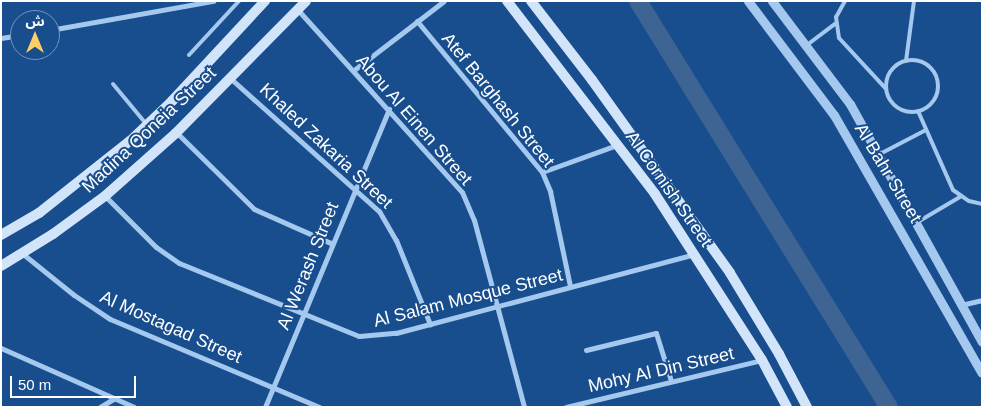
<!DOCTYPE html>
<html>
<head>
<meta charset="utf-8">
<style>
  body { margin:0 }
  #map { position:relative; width:983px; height:408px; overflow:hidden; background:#184e8e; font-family:Arial,"Noto Sans Arabic",sans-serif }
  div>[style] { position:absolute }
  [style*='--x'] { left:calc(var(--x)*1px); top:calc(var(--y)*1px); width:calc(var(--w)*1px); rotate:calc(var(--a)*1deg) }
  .canal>* { height:18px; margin:-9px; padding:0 9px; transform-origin:9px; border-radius:9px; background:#3d6493 }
  .service>* { height:4px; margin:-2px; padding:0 2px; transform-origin:2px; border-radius:2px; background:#a5c8ef }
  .service>.ring { margin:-2px; padding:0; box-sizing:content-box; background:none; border:4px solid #a5c8ef; border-radius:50% }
  .minor>* { height:5px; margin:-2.5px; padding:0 2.5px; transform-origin:2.5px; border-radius:2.5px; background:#a5c8ef }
  .tertiary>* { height:9px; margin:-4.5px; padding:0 4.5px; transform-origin:4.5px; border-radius:4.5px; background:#a5c8ef }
  .secondary>* { height:10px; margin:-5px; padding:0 5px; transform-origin:5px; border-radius:5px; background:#d2e4fa }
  span { translate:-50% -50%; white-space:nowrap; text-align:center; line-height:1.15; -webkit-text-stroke:4px #184e8e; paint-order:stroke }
  .street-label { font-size:18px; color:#fff }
  .frame { position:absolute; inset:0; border:2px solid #fff; pointer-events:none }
  .north { position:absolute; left:10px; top:10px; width:50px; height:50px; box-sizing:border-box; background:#184e8e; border:1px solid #7495bb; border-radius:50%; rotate:0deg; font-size:14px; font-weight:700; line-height:20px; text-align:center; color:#fff }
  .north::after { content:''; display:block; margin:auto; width:18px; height:22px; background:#ffcf63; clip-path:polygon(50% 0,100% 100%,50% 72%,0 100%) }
  .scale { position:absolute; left:10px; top:376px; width:126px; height:22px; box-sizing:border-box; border:2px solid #fff; border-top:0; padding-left:6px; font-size:15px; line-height:18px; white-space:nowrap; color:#fff; -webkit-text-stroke:4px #184e8e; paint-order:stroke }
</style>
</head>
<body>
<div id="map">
  <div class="canal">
    <i style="--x:638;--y:1;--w:477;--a:58.3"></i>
  </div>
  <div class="service">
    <i style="--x:845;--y:1;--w:18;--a:119"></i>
    <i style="--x:836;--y:17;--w:21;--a:82"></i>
    <i style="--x:839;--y:38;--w:69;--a:47.3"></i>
    <i style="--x:807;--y:45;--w:35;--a:-37"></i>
    <i style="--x:189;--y:55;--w:74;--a:-47.2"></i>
    <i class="ring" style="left:886px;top:60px;width:48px;height:48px"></i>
    <i style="--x:906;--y:61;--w:61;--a:-82.4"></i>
    <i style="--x:113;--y:84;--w:53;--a:50.3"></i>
    <i style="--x:918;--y:111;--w:86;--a:66.1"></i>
    <i style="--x:953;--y:190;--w:19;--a:35"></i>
    <i style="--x:969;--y:201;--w:13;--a:13"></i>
    <i style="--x:878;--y:155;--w:54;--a:-27.5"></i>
    <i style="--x:916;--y:223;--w:51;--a:-30.6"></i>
  </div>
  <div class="minor">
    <i style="--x:298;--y:10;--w:245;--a:48"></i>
    <i style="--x:462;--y:192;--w:30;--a:67"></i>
    <i style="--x:474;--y:220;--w:194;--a:75"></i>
    <i style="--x:417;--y:21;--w:196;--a:50.4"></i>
    <i style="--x:542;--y:172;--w:21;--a:67"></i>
    <i style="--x:550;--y:191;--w:97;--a:78.1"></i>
    <i style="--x:50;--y:30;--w:166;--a:-10.1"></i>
    <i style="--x:1;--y:38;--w:19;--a:-9"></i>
    <i style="--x:354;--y:70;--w:113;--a:-37.5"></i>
    <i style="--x:230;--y:78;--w:200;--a:41.8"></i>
    <i style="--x:379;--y:211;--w:34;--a:60"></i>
    <i style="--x:396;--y:240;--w:91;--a:68"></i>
    <i style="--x:177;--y:133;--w:108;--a:44.6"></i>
    <i style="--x:254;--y:209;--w:86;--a:23.9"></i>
    <i style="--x:542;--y:172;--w:80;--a:-19.8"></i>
    <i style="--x:105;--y:196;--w:72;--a:45"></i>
    <i style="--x:156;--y:247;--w:28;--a:35"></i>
    <i style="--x:179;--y:263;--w:194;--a:22.1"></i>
    <i style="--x:359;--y:336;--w:37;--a:-5"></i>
    <i style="--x:396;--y:333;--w:309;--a:-14.8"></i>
    <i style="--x:23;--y:254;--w:65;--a:38.8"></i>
    <i style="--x:74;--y:295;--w:43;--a:33.7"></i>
    <i style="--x:110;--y:319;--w:227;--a:22.8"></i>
    <i style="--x:961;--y:305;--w:22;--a:-13"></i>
    <i style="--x:1;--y:348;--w:145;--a:23.9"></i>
    <i style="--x:586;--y:350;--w:72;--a:-13.7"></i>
    <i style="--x:656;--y:333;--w:50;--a:72.6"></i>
    <i style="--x:100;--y:407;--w:17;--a:-31"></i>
    <i style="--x:265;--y:407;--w:323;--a:-67.4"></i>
    <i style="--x:566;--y:407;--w:202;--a:-13.5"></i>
  </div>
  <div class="tertiary">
    <i style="--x:748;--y:1;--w:143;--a:53"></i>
    <i style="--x:834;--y:115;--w:297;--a:60.2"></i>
    <i style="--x:772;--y:1;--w:129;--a:52.9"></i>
    <i style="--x:850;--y:104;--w:272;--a:61"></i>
  </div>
  <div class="secondary">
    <i style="--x:507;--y:1;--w:243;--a:52.5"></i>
    <i style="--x:655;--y:194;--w:197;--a:57.2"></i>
    <i style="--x:762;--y:360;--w:53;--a:62"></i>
    <i style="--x:531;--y:1;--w:100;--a:52.3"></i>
    <i style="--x:592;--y:80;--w:237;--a:54.4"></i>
    <i style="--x:730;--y:273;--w:95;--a:58.8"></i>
    <i style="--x:779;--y:354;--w:60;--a:62.2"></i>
    <i style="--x:1;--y:235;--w:44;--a:-30.1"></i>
    <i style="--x:39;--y:213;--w:116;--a:-38.4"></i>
    <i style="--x:130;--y:141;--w:58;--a:-43.6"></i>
    <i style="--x:172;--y:101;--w:137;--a:-47.1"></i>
    <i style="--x:1;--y:266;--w:61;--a:-31.6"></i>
    <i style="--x:53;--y:234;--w:64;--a:-36.2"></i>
    <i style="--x:105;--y:196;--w:95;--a:-41.6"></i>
    <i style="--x:176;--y:133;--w:185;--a:-45.4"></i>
  </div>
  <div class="street-label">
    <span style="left:498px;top:100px;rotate:51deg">Atef Barghash Street</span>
    <span style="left:414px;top:120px;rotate:49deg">Abou Al Einen Street</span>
    <span style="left:149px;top:130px;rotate:-43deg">Madina Qoneia Street</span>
    <span style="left:326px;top:146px;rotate:43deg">Khaled Zakaria Street</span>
    <span style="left:888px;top:173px;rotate:59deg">Al Bahr Street</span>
    <span style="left:669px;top:189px;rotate:55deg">Al Cornish Street</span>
    <span style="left:308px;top:266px;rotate:-68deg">Al Werash Street</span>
    <span style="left:468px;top:298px;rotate:-14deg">Al Salam Mosque Street</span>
    <span style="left:171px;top:327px;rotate:24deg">Al Mostagad Street</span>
    <span style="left:661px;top:370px;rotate:-13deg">Mohy Al Din Street</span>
  </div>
  <div class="frame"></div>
  <div class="north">ش</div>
  <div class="scale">50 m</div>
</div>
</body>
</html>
